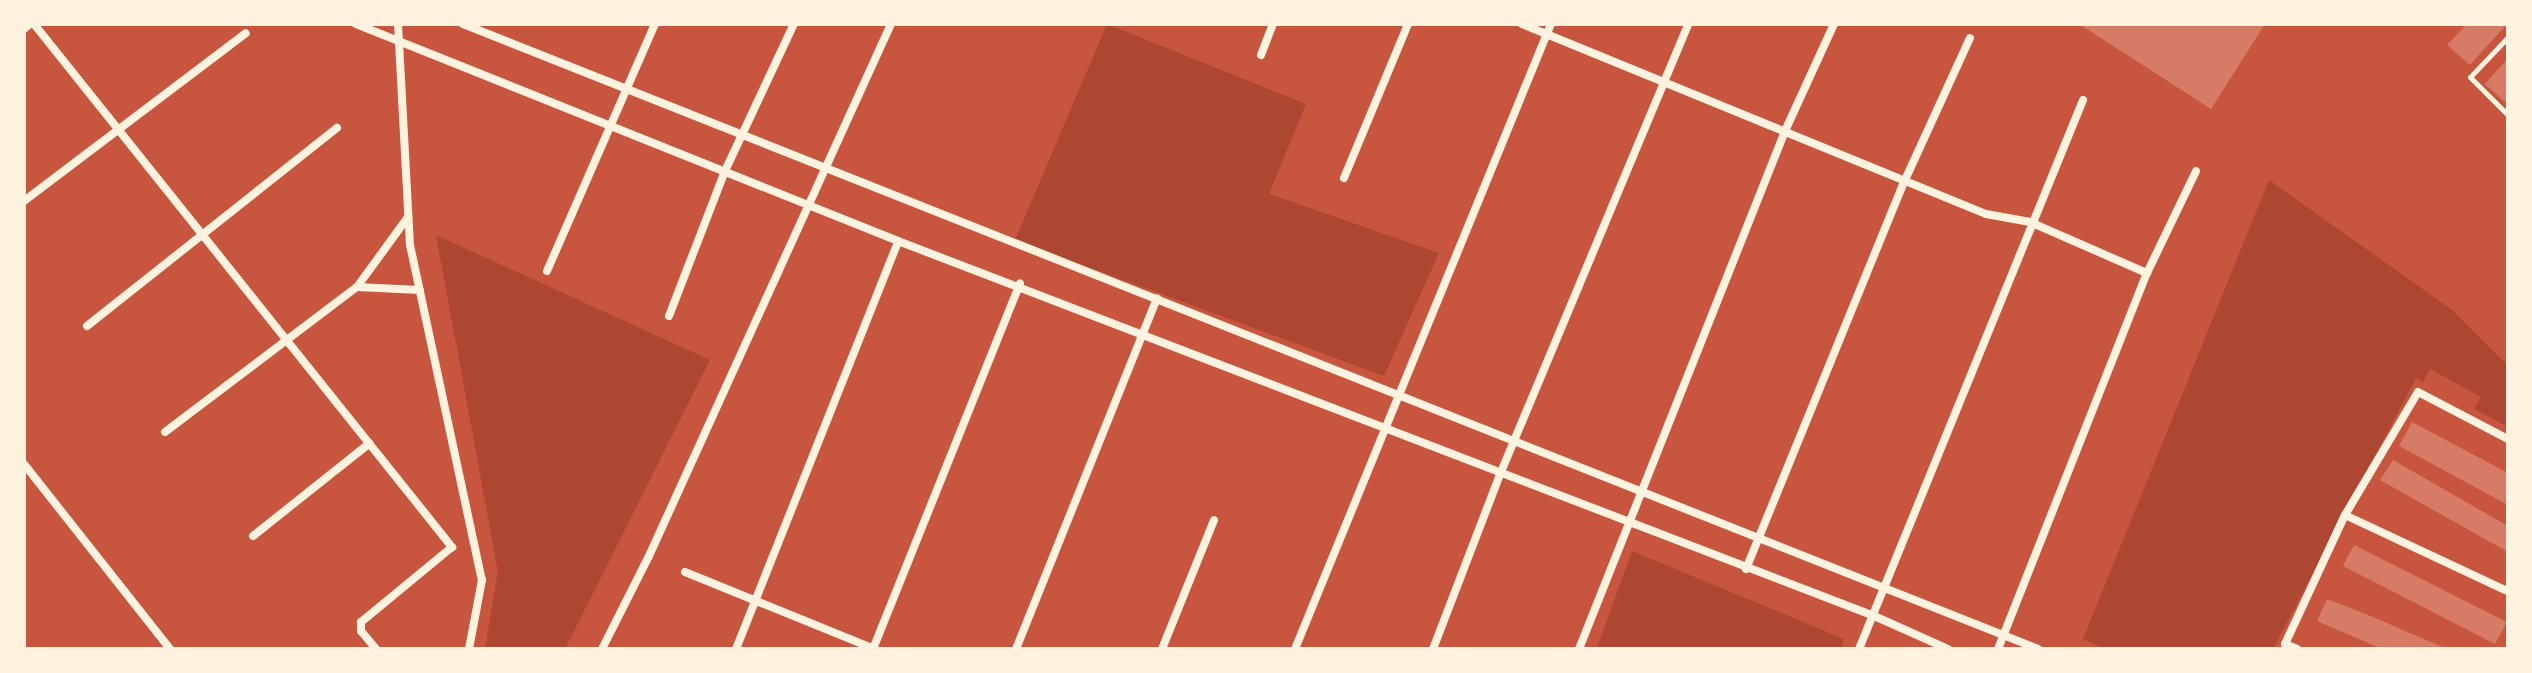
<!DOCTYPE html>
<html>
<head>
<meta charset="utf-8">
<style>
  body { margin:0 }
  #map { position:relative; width:2532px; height:673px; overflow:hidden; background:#c8553d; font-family:"DejaVu Sans",sans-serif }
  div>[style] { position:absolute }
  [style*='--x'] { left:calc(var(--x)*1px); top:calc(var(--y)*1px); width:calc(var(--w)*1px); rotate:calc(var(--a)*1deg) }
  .green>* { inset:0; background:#ae4732 }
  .building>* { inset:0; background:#d67c66 }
  .service>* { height:5px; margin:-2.5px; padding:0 2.5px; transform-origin:2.5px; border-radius:2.5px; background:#fff3e0 }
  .minor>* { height:8px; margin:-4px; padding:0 4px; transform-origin:4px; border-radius:4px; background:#fff3e0 }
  span { translate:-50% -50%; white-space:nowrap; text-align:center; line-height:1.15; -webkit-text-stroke:8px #fff3e0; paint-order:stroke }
  .frame { position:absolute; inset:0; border:26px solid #fff3e0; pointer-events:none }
</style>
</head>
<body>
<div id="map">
  <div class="green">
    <i style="clip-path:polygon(1107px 24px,1306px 104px,1269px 194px,1439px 253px,1384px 376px,1015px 240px)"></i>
    <i style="clip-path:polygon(2269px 180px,2452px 310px,2508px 366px,2508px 427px,2474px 409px,2481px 397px,2430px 369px,2423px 382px,2416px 378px,2273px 649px,2105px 649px,2083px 639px)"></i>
    <i style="clip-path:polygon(436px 235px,710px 360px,565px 649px,485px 649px,498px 572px)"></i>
    <i style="clip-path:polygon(1632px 551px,1844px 639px,1841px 649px,1597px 648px)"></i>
  </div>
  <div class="building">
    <i style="clip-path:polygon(2079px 24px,2265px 24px,2211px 109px)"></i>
    <i style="clip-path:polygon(2467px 24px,2507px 24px,2470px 65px,2447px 45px)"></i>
    <i style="clip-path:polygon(2508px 58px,2508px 101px,2506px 103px,2485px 84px)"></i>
    <i style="clip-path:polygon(2412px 422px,2508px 473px,2508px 505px,2399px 446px)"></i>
    <i style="clip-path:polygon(2393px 460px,2508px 526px,2508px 552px,2380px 480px)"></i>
    <i style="clip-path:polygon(2354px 545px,2507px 622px,2495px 644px,2343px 566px)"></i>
    <i style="clip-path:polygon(2327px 599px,2373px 617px,2447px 649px,2382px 649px,2317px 621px)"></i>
  </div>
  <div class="service">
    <i style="--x:2508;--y:37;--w:55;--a:133.5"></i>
    <i style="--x:2470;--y:77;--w:54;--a:45"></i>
  </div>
  <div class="minor">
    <i style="--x:34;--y:24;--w:670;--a:51.37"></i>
    <i style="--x:452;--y:547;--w:118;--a:140.5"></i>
    <i style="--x:361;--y:622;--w:9;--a:90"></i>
    <i style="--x:361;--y:631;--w:23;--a:50"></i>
    <i style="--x:356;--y:24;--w:584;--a:21.82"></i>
    <i style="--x:898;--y:241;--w:1043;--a:21.01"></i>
    <i style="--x:1872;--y:615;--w:83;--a:24.1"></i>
    <i style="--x:398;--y:24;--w:221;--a:86.9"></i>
    <i style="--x:410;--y:245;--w:343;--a:77.9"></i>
    <i style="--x:482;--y:580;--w:70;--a:100.7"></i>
    <i style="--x:463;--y:24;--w:1694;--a:21.64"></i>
    <i style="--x:1522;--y:24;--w:501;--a:22.27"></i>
    <i style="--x:1986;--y:214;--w:45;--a:10.3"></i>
    <i style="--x:2030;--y:222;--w:128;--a:23.6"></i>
    <i style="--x:24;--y:29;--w:8;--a:-40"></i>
    <i style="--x:1261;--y:55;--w:33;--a:-69"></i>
    <i style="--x:1344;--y:178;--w:167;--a:-67.4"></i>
    <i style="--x:24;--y:201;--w:278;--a:-37.1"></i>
    <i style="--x:547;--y:271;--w:270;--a:-66.4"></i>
    <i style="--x:357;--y:287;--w:63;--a:2.7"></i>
    <i style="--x:669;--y:316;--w:155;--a:-68.9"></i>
    <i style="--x:725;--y:171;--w:162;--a:-64.9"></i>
    <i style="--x:87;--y:326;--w:319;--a:-38.4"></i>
    <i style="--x:165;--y:432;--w:241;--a:-37.1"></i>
    <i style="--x:357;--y:287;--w:87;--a:-53.9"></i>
    <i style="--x:24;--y:464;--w:236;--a:51.7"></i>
    <i style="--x:2345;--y:515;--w:177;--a:25.1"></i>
    <i style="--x:253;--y:536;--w:149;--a:-38.5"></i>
    <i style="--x:1746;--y:569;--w:420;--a:-67.8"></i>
    <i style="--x:1905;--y:180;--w:156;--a:-65.4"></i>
    <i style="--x:685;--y:572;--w:205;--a:22.1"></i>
    <i style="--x:602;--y:649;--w:104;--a:-63.2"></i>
    <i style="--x:649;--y:556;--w:584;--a:-65.54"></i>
    <i style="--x:736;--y:649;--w:439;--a:-68.3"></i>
    <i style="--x:873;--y:649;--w:394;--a:-68.1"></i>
    <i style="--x:1016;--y:649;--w:378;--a:-68.1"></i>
    <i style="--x:1162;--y:649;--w:139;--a:-68"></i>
    <i style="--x:1295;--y:649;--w:675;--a:-67.73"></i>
    <i style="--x:1433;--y:649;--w:190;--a:-69"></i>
    <i style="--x:1501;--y:472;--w:485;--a:-67.3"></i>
    <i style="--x:1579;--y:649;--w:557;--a:-68.31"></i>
    <i style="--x:1785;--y:131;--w:118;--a:-65.4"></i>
    <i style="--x:1859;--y:649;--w:593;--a:-67.8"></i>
    <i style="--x:1998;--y:649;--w:404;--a:-68.4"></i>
    <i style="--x:2147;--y:273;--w:113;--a:-64.3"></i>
    <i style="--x:2297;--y:649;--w:13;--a:-157"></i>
    <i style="--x:2285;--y:644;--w:142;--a:-65.1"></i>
    <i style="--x:2345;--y:515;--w:143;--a:-59.3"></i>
    <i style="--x:2418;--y:392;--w:102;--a:27.6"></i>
  </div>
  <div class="frame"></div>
</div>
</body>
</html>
